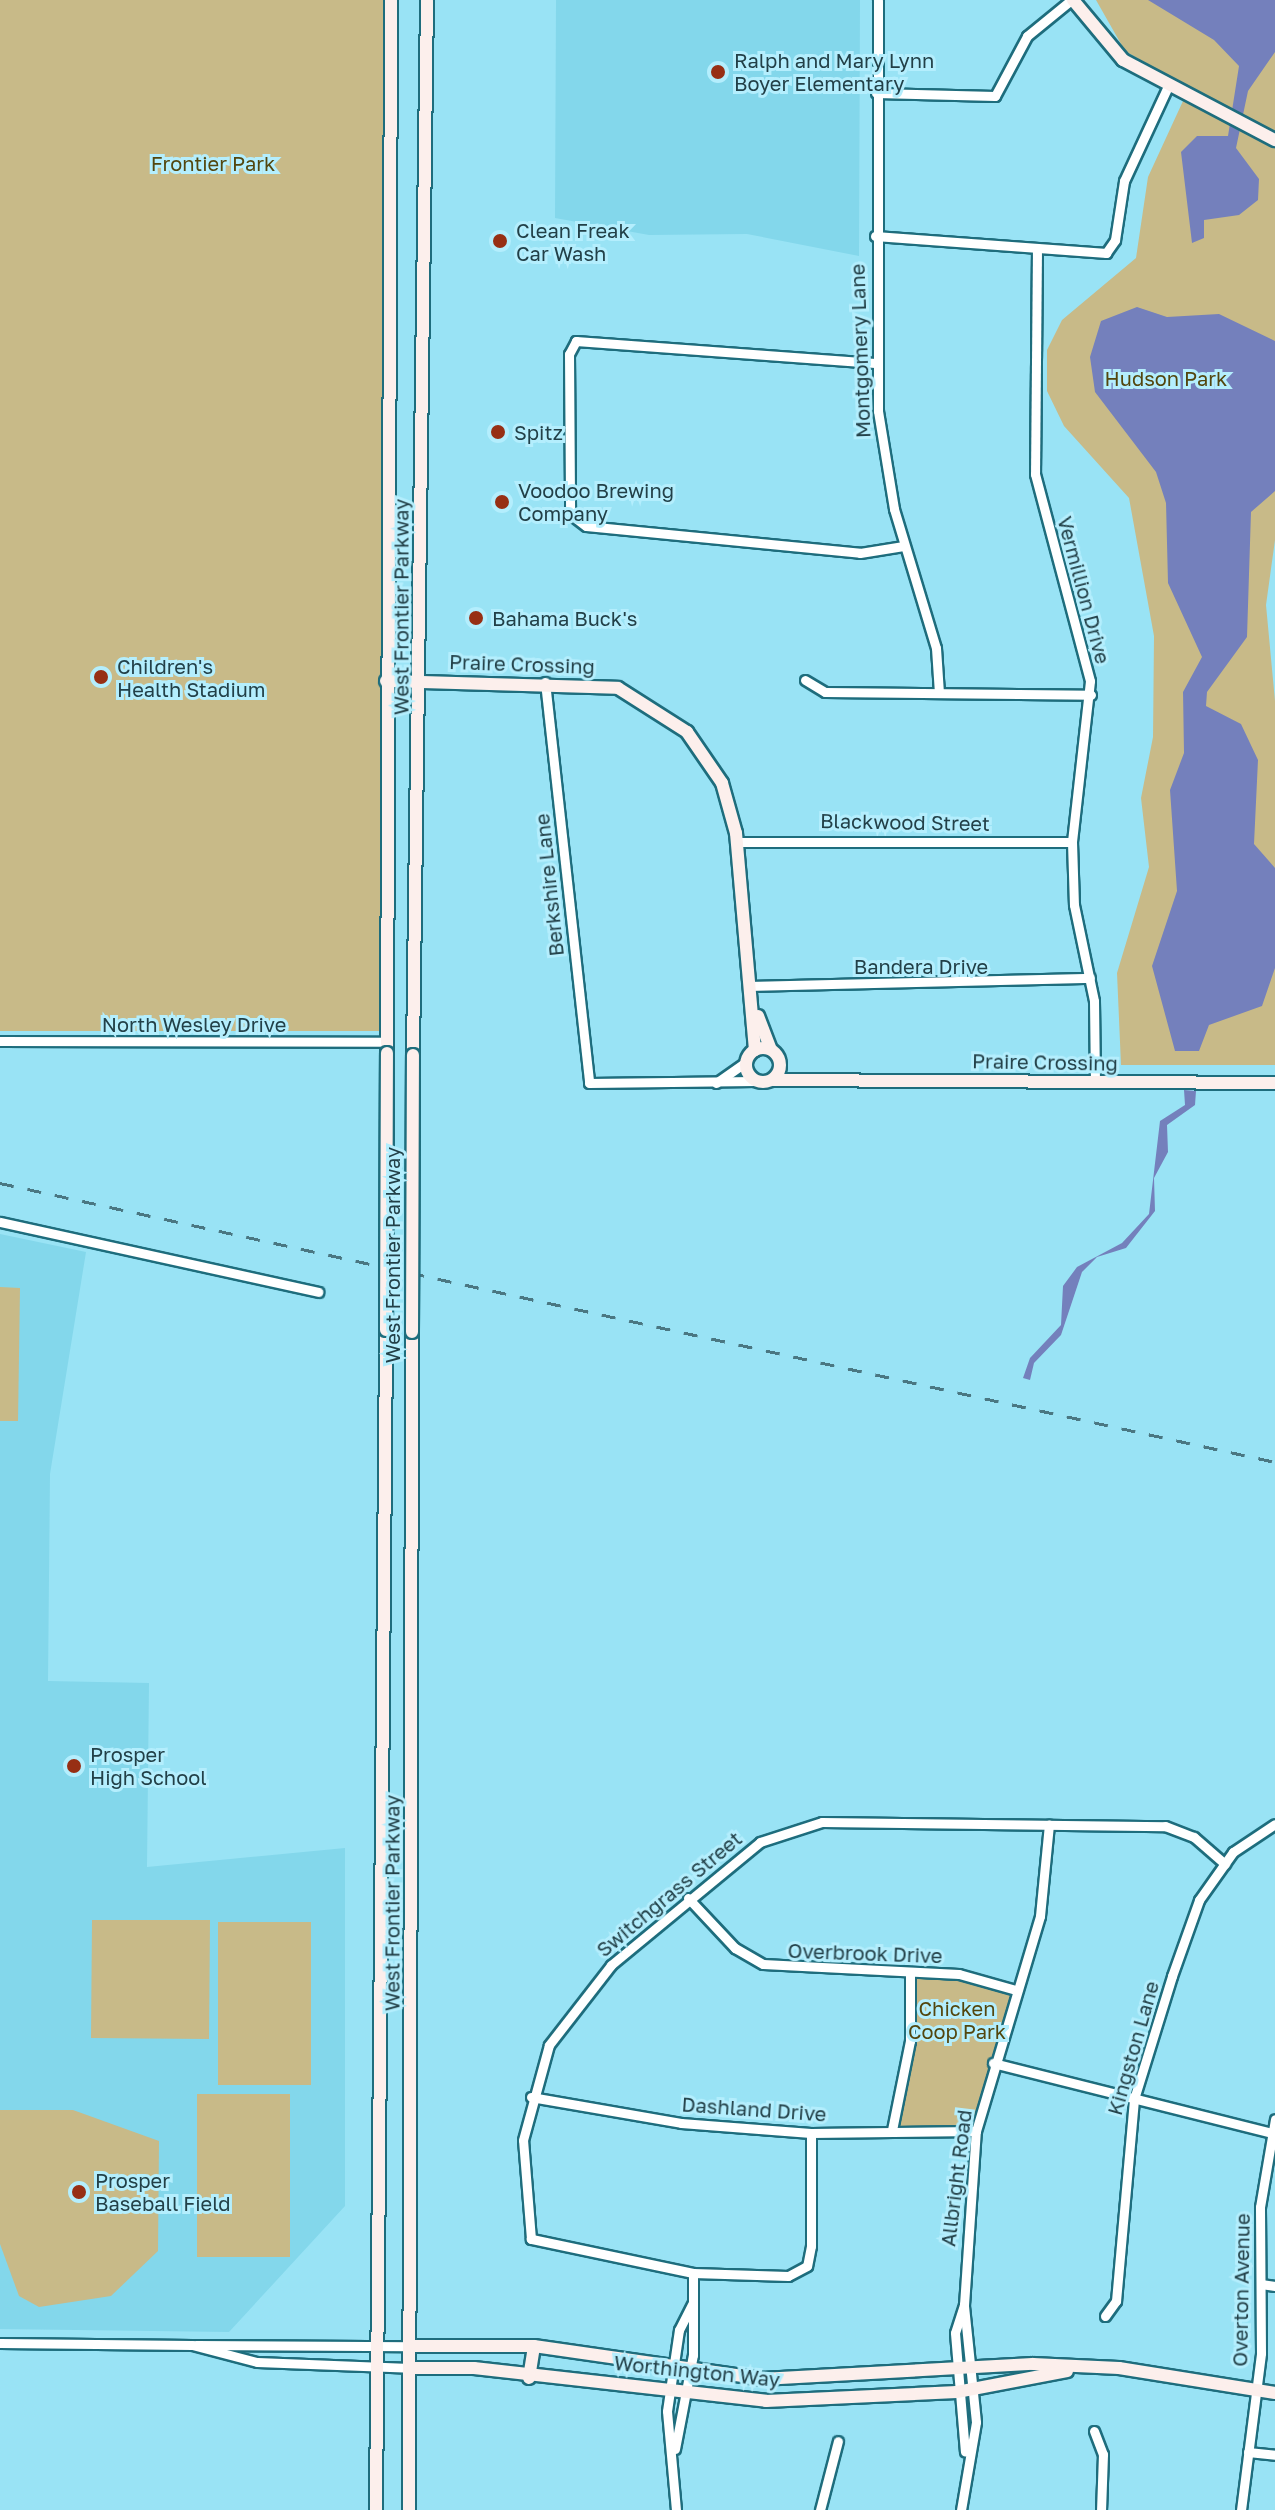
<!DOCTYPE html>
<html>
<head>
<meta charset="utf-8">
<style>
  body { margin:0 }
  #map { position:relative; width:1275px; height:2510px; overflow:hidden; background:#99e3f5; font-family:"Golos Text",sans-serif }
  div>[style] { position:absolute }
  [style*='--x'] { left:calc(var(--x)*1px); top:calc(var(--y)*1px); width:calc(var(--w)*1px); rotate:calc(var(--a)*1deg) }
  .built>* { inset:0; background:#83d7eb }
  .green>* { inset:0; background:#c8ba88 }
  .water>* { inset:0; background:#7480bc }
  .roads { filter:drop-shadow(2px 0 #1e6d7d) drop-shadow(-2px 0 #1e6d7d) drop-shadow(0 2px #1e6d7d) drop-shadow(0 -2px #1e6d7d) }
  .street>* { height:9px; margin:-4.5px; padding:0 4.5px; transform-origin:4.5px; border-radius:4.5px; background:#fff }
  .secondary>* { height:12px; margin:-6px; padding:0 6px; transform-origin:6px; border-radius:6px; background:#fcefec }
  .secondary>.ring { margin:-6px; padding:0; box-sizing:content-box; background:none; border:12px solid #fcefec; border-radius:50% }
  .rail>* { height:3px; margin-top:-1.5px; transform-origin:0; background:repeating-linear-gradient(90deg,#4a7782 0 14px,transparent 0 28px) }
  .bridges { filter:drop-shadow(2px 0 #1e6d7d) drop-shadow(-2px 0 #1e6d7d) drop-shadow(0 2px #1e6d7d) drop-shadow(0 -2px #1e6d7d) }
  .secondary-bridge>* { height:12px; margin:-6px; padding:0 6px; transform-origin:6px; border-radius:6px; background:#fcefec }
  .dots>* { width:22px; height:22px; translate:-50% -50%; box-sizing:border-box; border:4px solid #b4eefd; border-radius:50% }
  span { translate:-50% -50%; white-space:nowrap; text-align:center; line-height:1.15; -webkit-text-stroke:6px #b4eefd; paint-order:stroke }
  .poi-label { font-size:20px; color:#224048 }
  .left { translate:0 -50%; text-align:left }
  .park-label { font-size:20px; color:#53460e }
  .street-label { font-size:20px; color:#224048 }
</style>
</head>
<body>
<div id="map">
  <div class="built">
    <i style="clip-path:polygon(556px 0,860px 0,859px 256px,747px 234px,649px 235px,555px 218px)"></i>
    <i style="clip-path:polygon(0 1234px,86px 1252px,50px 1474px,48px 1681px,149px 1683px,147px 1867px,345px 1848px,345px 2206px,229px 2332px,0 2329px)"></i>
  </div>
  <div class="green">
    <i style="clip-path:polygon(0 0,387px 0,385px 1031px,0 1031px)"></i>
    <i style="clip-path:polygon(1096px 0,1275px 0,1275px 540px,1266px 605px,1275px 701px,1275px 1065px,1121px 1065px,1117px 973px,1149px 867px,1141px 798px,1153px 737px,1154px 636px,1129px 498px,1064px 426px,1047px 391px,1047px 350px,1062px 320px,1136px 258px,1148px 177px,1189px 88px,1125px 51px)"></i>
    <i style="clip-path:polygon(0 1287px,20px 1288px,18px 1421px,0 1421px)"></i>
    <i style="clip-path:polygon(92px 1920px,210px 1920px,209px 2039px,91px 2038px)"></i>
    <i style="clip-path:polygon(218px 1922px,311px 1922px,311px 2085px,218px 2085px)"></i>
    <i style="clip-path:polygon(910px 1974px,959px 1974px,1016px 1990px,976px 2131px,892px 2130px,907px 2066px)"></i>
    <i style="clip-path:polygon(197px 2094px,290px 2094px,290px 2257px,197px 2257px)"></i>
    <i style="clip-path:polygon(0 2110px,73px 2110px,159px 2141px,158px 2251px,111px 2296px,39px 2307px,19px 2296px,0 2244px)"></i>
  </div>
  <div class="water">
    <i style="clip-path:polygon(1148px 0,1275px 0,1275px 52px,1248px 91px,1236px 148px,1259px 179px,1258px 200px,1239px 215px,1204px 220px,1204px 238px,1192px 243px,1181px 152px,1197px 136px,1228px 136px,1239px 66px,1214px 40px)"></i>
    <i style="clip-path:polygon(1137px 307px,1167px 317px,1219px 314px,1275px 341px,1275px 491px,1251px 512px,1247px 637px,1207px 692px,1206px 706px,1241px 724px,1258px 760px,1254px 844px,1275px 868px,1275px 968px,1262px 1006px,1209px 1025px,1199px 1051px,1175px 1051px,1152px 966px,1177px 891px,1170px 790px,1184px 753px,1183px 692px,1202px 657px,1168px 583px,1166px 503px,1156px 472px,1095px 392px,1090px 357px,1101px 321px)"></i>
    <i style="clip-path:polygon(1184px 1090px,1196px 1091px,1195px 1105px,1167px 1125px,1168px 1152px,1154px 1178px,1155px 1211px,1126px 1248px,1097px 1257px,1082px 1272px,1061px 1335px,1034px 1363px,1030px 1380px,1023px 1378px,1030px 1358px,1061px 1325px,1063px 1286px,1077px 1267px,1122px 1243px,1149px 1214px,1160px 1121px,1185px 1105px)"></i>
  </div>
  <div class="roads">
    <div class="street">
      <i style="--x:878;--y:0;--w:411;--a:90"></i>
      <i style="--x:878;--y:411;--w:99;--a:80.7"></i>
      <i style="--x:894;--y:509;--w:145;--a:73.2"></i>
      <i style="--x:936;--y:648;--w:45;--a:86.2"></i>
      <i style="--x:876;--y:93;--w:119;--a:1.4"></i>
      <i style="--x:995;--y:96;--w:68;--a:-61.9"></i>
      <i style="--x:1027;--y:36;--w:57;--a:-39.3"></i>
      <i style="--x:875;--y:236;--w:232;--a:4.2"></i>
      <i style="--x:1106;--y:253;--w:16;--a:-55"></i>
      <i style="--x:1115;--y:240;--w:60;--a:-81.3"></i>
      <i style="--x:1124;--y:181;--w:105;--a:-65.1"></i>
      <i style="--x:1037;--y:248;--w:226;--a:90.5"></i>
      <i style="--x:1035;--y:474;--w:214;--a:75.1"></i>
      <i style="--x:1090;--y:681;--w:162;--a:96.4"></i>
      <i style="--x:1072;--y:842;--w:63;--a:88.2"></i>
      <i style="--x:1074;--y:905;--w:98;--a:78.2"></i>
      <i style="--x:1094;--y:1001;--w:82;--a:89.3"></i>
      <i style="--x:875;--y:363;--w:300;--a:-175.8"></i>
      <i style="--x:576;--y:341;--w:15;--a:118"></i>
      <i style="--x:569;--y:354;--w:160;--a:89.6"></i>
      <i style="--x:570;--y:514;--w:20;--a:37"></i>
      <i style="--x:586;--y:526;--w:275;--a:5.6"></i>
      <i style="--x:860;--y:553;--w:44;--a:-9.2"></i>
      <i style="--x:805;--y:680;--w:23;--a:31"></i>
      <i style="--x:825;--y:692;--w:266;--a:0.6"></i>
      <i style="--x:545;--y:682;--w:403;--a:83.7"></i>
      <i style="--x:589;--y:1083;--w:166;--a:-0.7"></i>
      <i style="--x:737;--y:842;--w:335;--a:0"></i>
      <i style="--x:752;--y:986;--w:338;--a:-1.4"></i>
      <i style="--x:0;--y:1041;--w:387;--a:0.1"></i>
      <i style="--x:716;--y:1083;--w:37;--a:-35"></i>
      <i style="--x:0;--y:1222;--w:326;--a:12.4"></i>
      <i style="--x:688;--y:1898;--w:69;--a:46.8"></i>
      <i style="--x:735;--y:1948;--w:32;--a:30"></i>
      <i style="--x:763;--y:1964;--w:196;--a:2.9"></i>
      <i style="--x:959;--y:1974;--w:59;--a:15.7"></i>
      <i style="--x:993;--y:2063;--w:291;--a:14.1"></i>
      <i style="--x:531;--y:2097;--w:152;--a:9.8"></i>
      <i style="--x:681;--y:2123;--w:130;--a:4.4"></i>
      <i style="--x:811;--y:2133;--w:165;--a:-0.7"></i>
      <i style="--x:892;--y:2130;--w:91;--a:-78.6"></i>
      <i style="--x:910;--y:2041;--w:67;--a:-90"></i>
      <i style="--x:811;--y:2133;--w:113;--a:90"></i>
      <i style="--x:811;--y:2246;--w:20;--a:101"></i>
      <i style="--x:807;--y:2266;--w:21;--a:152"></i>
      <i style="--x:788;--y:2276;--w:95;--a:-178.2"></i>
      <i style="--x:693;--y:2273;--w:166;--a:-168.1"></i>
      <i style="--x:531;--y:2239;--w:99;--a:-94.6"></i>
      <i style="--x:523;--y:2140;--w:98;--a:-74.7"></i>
      <i style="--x:549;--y:2045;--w:101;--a:-52.2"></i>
      <i style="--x:611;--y:1965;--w:193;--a:-39.5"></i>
      <i style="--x:760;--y:1842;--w:65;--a:-17.9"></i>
      <i style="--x:822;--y:1822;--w:343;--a:0.7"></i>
      <i style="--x:1165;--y:1826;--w:31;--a:21"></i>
      <i style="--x:1194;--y:1837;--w:41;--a:41.1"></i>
      <i style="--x:1261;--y:2284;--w:14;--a:8"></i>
      <i style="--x:964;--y:2305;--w:29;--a:108"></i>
      <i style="--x:955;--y:2333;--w:119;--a:85.2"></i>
      <i style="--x:1105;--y:2316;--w:19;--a:-54"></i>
      <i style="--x:1116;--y:2301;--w:203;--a:-84.9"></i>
      <i style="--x:1134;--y:2099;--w:129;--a:-72.8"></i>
      <i style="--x:1172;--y:1976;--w:81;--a:-70.4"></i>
      <i style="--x:1199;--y:1900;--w:59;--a:-54.7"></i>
      <i style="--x:1233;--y:1852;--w:50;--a:-33.7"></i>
      <i style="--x:0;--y:2343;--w:192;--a:0.6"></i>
      <i style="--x:192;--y:2345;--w:67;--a:14.7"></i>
      <i style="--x:257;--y:2362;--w:153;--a:2.2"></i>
      <i style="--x:196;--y:2345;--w:215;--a:0.3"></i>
      <i style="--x:1094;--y:2431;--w:25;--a:69"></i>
      <i style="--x:1103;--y:2454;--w:56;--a:92"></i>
      <i style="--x:675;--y:2449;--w:96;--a:-79.2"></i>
      <i style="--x:693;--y:2355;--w:82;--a:-90"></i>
      <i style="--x:1248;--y:2452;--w:27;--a:6"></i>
      <i style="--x:676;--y:2510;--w:99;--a:-95.2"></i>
      <i style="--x:667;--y:2411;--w:82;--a:-81.6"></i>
      <i style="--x:679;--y:2330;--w:29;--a:-63"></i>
      <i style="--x:820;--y:2510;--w:71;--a:-75.4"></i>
      <i style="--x:961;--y:2510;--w:89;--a:-80.3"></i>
      <i style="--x:976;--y:2422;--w:118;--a:-95.9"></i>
      <i style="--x:964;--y:2305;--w:174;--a:-86.1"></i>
      <i style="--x:976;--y:2131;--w:224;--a:-73.4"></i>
      <i style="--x:1040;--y:1916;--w:92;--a:-84.4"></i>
      <i style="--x:1241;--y:2510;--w:158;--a:-82.7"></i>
      <i style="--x:1261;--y:2353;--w:146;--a:-90.4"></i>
      <i style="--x:1260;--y:2207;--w:89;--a:-80.3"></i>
    </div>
    <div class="secondary">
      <i style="--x:1073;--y:0;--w:78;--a:50.2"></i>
      <i style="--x:1123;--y:60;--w:172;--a:27.8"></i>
      <i style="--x:386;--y:681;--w:232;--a:1.7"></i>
      <i style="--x:618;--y:688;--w:82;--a:32.5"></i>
      <i style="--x:687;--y:732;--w:62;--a:55.5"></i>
      <i style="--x:722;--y:783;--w:52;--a:74.4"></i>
      <i style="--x:736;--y:833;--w:218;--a:85"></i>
      <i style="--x:758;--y:1016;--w:36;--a:69"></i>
      <i class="ring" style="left:746px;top:1048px;width:22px;height:22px"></i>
      <i style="--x:387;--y:1053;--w:1053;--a:-89.78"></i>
      <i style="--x:413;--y:1055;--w:1055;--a:-89.24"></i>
      <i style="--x:773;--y:1080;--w:502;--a:0.34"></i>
      <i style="--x:411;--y:2346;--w:123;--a:0"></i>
      <i style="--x:534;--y:2346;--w:230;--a:8.2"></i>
      <i style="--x:762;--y:2379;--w:271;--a:-3.2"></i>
      <i style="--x:1033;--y:2364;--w:86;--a:2.7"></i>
      <i style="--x:1119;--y:2368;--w:158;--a:9.1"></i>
      <i style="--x:410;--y:2368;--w:64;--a:0"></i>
      <i style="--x:474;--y:2368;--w:294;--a:6.4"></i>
      <i style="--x:766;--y:2401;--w:191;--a:-2.7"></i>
      <i style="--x:957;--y:2392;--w:112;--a:-10.8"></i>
      <i style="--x:529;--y:2378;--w:32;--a:-81"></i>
      <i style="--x:376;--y:2510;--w:1180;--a:-89.51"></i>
      <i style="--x:409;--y:2510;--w:1178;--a:-89.85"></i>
    </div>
  </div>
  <div class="rail">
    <i style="--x:0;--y:1183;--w:1305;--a:12.34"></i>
  </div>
  <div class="bridges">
    <div class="secondary-bridge">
      <i style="--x:386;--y:1330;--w:277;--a:-89.8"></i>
      <i style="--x:412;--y:1332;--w:277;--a:-89.8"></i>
    </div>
  </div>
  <div class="dots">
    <i style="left:718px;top:72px;background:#972f14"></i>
    <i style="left:500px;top:241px;background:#972f14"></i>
    <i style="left:498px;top:432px;background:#972f14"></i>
    <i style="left:502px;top:502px;background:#972f14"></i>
    <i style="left:476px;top:618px;background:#972f14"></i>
    <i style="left:101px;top:677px;background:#972f14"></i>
    <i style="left:74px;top:1766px;background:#972f14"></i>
    <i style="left:79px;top:2192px;background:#972f14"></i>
  </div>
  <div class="poi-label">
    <span class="left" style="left:734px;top:72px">Ralph and Mary Lynn<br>Boyer Elementary</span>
    <span class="left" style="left:516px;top:242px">Clean Freak<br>Car Wash</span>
    <span class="left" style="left:514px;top:432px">Spitz</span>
    <span class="left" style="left:518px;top:502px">Voodoo Brewing<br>Company</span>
    <span class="left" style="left:492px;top:618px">Bahama Buck's</span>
    <span class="left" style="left:117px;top:678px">Children's<br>Health Stadium</span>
    <span class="left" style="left:90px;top:1766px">Prosper<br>High School</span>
    <span class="left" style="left:95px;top:2192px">Prosper<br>Baseball Field</span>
  </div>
  <div class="park-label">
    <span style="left:213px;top:163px">Frontier Park</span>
    <span style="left:1166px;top:378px">Hudson Park</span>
    <span style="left:957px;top:2020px">Chicken<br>Coop Park</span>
  </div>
  <div class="street-label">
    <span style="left:860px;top:351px;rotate:-92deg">Montgomery Lane</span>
    <span style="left:1084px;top:590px;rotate:75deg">Vermillion Drive</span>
    <span style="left:401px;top:607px;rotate:-90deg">West Frontier Parkway</span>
    <span style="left:522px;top:664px;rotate:2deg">Praire Crossing</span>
    <span style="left:905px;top:822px;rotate:1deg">Blackwood Street</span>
    <span style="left:549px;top:885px;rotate:-96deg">Berkshire Lane</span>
    <span style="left:921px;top:966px">Bandera Drive</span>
    <span style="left:194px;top:1024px">North Wesley Drive</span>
    <span style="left:1045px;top:1062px;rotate:1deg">Praire Crossing</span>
    <span style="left:392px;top:1255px;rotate:-90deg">West Frontier Parkway</span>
    <span style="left:669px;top:1894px;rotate:-40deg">Switchgrass Street</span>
    <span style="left:392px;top:1903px;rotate:-90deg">West Frontier Parkway</span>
    <span style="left:865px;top:1953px;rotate:2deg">Overbrook Drive</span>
    <span style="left:1133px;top:2048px;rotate:-74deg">Kingston Lane</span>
    <span style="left:754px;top:2109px;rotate:4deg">Dashland Drive</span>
    <span style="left:956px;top:2178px;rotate:-83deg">Allbright Road</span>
    <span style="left:1241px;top:2290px;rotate:-89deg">Overton Avenue</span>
    <span style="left:697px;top:2371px;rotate:6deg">Worthington Way</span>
  </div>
</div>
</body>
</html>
